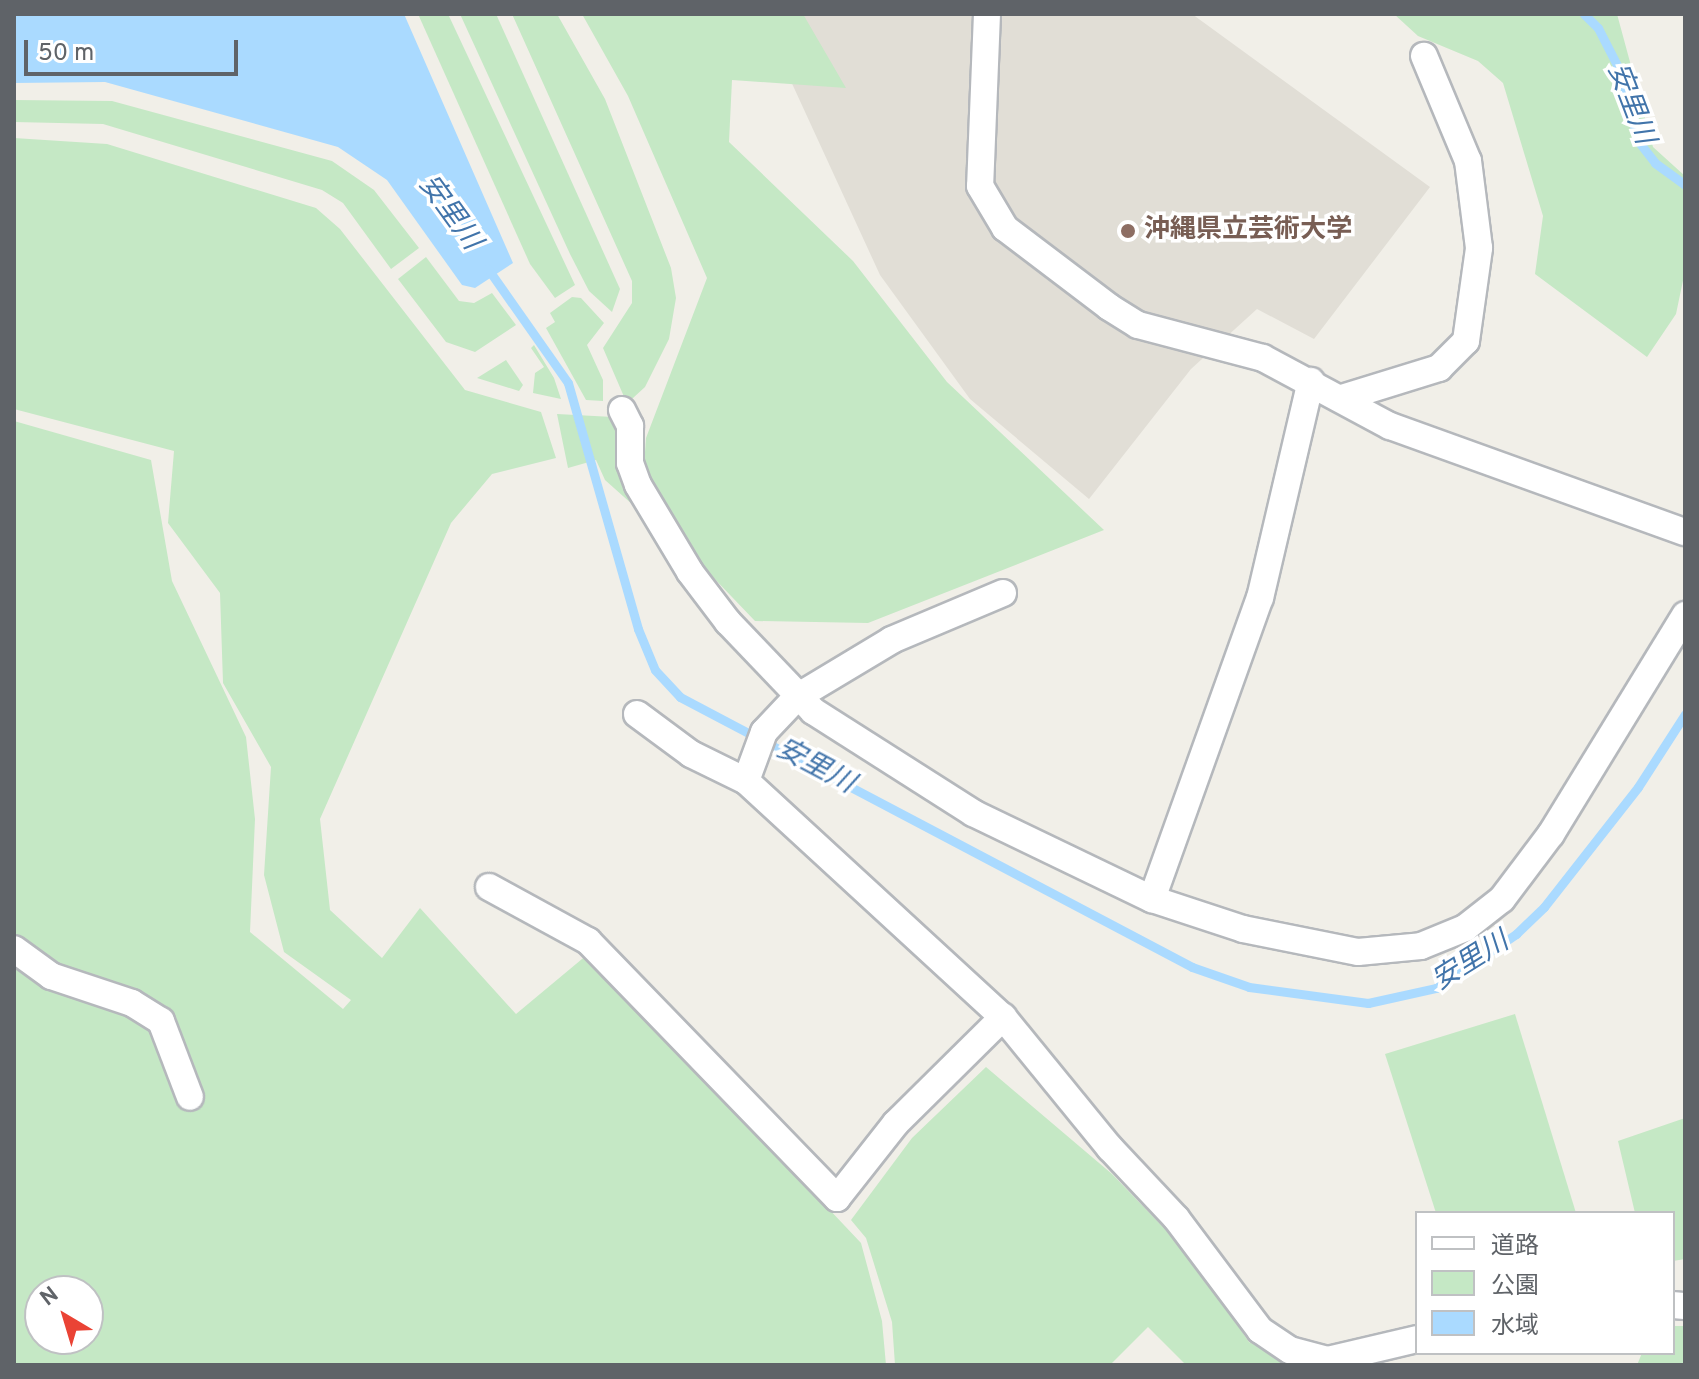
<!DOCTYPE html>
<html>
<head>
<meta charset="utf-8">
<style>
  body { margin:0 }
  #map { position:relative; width:1699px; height:1379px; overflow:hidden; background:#f1efe8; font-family:Overpass,"Noto Sans JP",sans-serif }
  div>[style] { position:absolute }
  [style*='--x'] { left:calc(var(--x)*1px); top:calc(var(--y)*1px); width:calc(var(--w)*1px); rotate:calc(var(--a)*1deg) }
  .education>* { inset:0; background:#e1ded6 }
  .green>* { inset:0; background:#c5e8c5 }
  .water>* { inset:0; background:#aadaff }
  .stream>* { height:9px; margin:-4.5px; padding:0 4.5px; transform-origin:4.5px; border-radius:4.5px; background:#aadaff }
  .roads { filter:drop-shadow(2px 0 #b5b8bc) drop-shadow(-2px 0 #b5b8bc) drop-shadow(0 2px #b5b8bc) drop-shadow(0 -2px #b5b8bc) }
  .minor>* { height:26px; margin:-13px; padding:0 13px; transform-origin:13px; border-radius:13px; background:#fff }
  .dots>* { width:22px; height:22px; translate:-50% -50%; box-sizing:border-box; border:4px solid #fff; border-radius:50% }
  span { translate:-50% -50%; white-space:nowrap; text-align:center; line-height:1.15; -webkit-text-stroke:7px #fff; paint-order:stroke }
  .education-label { font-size:26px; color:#785e54; font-weight:700 }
  .left { translate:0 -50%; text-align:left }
  .water-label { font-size:28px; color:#4174aa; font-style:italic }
  .frame { position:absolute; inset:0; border:16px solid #5f6368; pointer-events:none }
  .legend { position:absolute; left:1415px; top:1211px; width:260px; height:144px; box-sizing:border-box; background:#fff; border:2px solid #bfc1c3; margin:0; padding:10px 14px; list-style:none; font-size:24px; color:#5f6368 }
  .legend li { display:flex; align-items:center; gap:16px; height:40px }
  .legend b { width:40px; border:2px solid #bfc1c3 }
  .north { position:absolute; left:24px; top:1275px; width:80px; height:80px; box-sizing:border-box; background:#fff; border:2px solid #bfc1c3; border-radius:50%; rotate:322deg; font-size:22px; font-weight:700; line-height:32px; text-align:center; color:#5f6368 }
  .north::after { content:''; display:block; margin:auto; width:28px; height:36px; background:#ea4335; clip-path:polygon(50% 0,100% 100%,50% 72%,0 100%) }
  .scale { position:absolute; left:24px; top:40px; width:214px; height:36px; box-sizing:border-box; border:4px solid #5f6368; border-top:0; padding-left:10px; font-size:24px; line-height:28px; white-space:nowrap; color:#5f6368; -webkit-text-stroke:6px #fff; paint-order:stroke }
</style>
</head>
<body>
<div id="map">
  <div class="education">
    <i style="clip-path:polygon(760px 14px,1192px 14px,1430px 187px,1314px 339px,1257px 309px,1191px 369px,1089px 499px,970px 399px,880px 275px)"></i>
  </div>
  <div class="green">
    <i style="clip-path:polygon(418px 14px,448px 14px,575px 285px,555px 298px,530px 264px)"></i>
    <i style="clip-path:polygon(460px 14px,496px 14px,620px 289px,612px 312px,589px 291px,570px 254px)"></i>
    <i style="clip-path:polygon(512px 14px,557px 14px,605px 99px,671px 268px,676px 298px,669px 339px,645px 387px,633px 398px,625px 399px,603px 348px,632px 303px,632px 281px)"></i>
    <i style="clip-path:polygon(582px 14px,803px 14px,846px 88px,732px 80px,729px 142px,853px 261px,947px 382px,1104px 530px,868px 623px,755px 621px,708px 572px,643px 480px,646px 438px,707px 278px,628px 96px)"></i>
    <i style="clip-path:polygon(1394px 14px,1617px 14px,1653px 147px,1685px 176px,1685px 271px,1676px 314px,1647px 357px,1535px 274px,1543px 216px,1503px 83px,1478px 61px,1418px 36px)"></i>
    <i style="clip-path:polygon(14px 100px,112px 101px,332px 161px,374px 190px,419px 248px,391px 269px,343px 203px,322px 190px,103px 124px,14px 122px)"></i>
    <i style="clip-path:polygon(evenodd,14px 138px,107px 144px,316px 208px,340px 229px,465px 390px,541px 412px,556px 458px,492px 474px,451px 523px,320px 819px,330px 910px,382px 958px,420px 908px,516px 1014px,588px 954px,861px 1243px,882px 1321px,886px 1365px,14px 1365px,14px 421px,151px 460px,172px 581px,246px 737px,255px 819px,250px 932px,343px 1009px,351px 1000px,284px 952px,264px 875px,271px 767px,223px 683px,220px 593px,168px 523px,174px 451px,14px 409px,14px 138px,40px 1291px,88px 1291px,88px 1339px,40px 1339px,40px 1291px)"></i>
    <i style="clip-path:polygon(426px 257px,459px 301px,474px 303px,492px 293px,516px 325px,475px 352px,446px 342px,398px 279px)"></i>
    <i style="clip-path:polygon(572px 297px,581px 298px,604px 323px,587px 345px,603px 380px,603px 401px,586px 400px,546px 328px,555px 322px,550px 313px)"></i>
    <i style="clip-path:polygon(534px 345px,554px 378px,561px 399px,533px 393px,535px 373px,544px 367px,531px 348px)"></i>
    <i style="clip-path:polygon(506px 360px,523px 385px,519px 391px,477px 378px)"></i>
    <i style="clip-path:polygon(557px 414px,613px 417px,622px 425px,642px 513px,605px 480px,596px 460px,568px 468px)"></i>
    <i style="clip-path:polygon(1515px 1014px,1576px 1213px,1436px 1213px,1385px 1054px)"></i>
    <i style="clip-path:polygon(986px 1067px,1112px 1174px,1189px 1254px,1249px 1342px,1295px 1365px,1186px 1365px,1148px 1327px,1110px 1365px,895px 1365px,892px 1322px,866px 1238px,851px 1220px,912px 1138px)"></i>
    <i style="clip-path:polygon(1685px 1118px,1685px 1259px,1673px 1261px,1673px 1213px,1635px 1213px,1618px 1141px)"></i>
    <i style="clip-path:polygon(1673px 1326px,1685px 1326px,1685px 1365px,1637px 1365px,1642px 1353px,1673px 1353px)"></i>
  </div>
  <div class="water">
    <i style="clip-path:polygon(14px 14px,404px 14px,513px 263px,475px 288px,462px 285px,387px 180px,338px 147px,105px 82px,14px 83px)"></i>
  </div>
  <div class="stream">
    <i style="--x:1584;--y:14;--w:20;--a:45"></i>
    <i style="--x:1598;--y:28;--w:48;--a:62.9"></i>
    <i style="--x:1620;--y:71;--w:72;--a:75.6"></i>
    <i style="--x:1638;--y:141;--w:28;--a:52"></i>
    <i style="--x:1655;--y:163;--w:37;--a:36"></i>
    <i style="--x:488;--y:269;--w:139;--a:54.9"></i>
    <i style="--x:568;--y:383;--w:256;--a:74.1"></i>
    <i style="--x:638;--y:629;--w:44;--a:67.5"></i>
    <i style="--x:655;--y:670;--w:37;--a:47"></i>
    <i style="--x:680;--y:697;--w:579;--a:27.8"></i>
    <i style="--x:1192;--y:967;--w:60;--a:19.3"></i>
    <i style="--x:1249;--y:987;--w:120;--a:7.7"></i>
    <i style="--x:1368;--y:1003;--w:70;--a:-12.4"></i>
    <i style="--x:1436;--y:988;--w:97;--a:-34"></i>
    <i style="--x:1516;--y:934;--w:39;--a:-44"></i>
    <i style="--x:1544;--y:907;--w:152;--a:-51.9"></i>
    <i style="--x:1638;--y:787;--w:87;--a:-57.2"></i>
  </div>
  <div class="roads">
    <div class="minor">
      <i style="--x:987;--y:14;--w:172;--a:92.3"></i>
      <i style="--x:980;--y:186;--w:49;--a:59.2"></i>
      <i style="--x:1005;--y:228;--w:131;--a:37.2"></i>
      <i style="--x:1109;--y:307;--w:34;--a:32"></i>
      <i style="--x:1138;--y:325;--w:129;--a:14.8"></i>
      <i style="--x:1263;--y:358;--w:144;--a:28.2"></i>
      <i style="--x:1390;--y:426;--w:313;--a:19.8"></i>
      <i style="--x:1342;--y:398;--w:102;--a:-17.2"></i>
      <i style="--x:1439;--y:368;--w:38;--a:-45"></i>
      <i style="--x:1466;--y:341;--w:94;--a:-82"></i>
      <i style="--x:1479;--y:248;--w:88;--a:-97.2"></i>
      <i style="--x:1468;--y:161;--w:114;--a:-112.7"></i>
      <i style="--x:622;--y:410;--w:18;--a:63"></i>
      <i style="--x:630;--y:426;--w:37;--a:90"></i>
      <i style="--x:630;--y:463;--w:23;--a:70"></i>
      <i style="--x:638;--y:485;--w:101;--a:59.1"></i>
      <i style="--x:690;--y:572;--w:63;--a:52.8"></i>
      <i style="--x:728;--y:622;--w:123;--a:46.3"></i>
      <i style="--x:813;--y:711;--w:190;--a:32.5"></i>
      <i style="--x:973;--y:813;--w:199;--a:25.7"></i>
      <i style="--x:1152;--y:899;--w:96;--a:18.2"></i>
      <i style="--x:1243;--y:929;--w:117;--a:11.3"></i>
      <i style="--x:1358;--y:952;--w:63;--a:-5.4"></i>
      <i style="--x:1421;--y:946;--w:48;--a:-22.2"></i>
      <i style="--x:1465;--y:928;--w:47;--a:-38.1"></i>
      <i style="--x:1502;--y:899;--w:81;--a:-53"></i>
      <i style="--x:1551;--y:834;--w:257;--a:-58.5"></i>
      <i style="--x:1003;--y:593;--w:121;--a:157.1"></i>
      <i style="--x:892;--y:640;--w:111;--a:149"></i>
      <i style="--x:797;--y:697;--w:48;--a:133.3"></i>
      <i style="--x:764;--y:732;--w:52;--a:110.2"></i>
      <i style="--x:746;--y:781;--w:349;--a:42.6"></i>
      <i style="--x:1003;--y:1017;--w:169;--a:50.8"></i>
      <i style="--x:1110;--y:1148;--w:96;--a:46.7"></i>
      <i style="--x:1176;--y:1218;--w:140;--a:53.1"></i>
      <i style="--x:1260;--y:1330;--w:36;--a:34"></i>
      <i style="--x:1290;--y:1350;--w:39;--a:15"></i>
      <i style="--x:1328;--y:1360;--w:91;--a:-13.3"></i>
      <i style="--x:637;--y:714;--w:67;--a:36.5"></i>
      <i style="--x:691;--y:754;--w:61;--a:26.1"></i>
      <i style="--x:489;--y:887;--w:113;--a:28.6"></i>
      <i style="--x:588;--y:941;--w:358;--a:45.9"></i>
      <i style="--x:837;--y:1198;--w:95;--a:-51.8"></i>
      <i style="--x:896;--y:1123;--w:151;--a:-44.7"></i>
      <i style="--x:1152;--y:899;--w:320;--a:-70.3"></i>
      <i style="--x:1260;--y:598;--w:223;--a:-76.8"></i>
      <i style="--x:14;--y:949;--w:46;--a:36.1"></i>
      <i style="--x:51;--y:976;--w:85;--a:18.4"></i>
      <i style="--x:132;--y:1003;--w:34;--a:32"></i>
      <i style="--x:161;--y:1021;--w:81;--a:69.1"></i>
      <i style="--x:1673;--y:1305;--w:12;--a:5"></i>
    </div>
  </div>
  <div class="dots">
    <i style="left:1128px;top:231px;background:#8d6e63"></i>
  </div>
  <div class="education-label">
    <span class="left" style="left:1144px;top:231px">沖縄県立芸術大学</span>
  </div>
  <div class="water-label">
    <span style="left:1630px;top:104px;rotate:69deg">安里川</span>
    <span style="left:449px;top:213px;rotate:54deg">安里川</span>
    <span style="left:815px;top:767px;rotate:28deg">安里川</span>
    <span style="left:1471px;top:962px;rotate:-32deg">安里川</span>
  </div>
  <div class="frame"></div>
  <ul class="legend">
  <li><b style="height:10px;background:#fff"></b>道路</li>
  <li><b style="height:22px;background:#c5e8c5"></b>公園</li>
  <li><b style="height:22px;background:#aadaff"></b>水域</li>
  </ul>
  <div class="north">N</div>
  <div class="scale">50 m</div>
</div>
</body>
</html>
